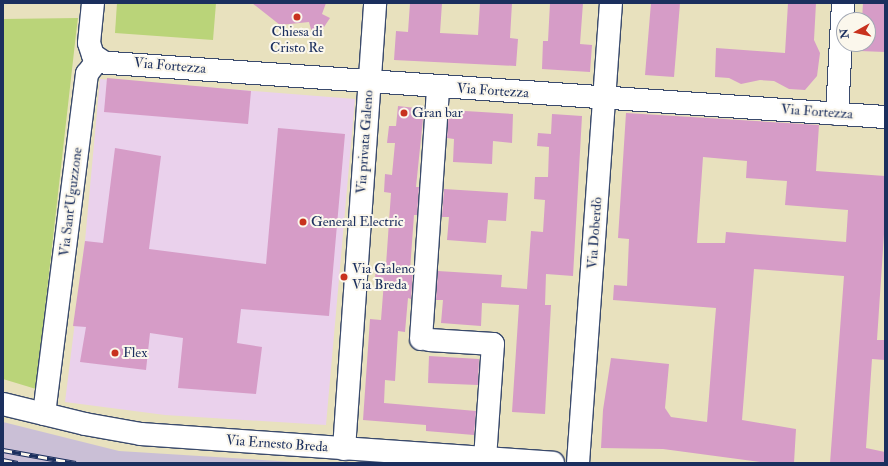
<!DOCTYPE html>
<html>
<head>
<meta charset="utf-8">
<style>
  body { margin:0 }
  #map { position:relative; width:888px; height:466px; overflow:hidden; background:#e8e1be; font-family:"IM FELL Double Pica",serif }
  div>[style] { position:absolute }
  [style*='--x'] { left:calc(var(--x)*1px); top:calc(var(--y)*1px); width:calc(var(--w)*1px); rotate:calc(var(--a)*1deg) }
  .built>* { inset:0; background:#ead1ec }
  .industrial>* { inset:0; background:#cabfd6 }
  .green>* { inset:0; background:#bad479 }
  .building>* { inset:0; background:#d69cc7 }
  .roads { filter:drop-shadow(1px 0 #3a4a6c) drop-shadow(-1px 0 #3a4a6c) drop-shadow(0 1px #3a4a6c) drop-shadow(0 -1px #3a4a6c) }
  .minor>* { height:22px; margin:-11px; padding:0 11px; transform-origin:11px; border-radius:11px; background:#fff }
  .rail>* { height:4.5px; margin-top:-2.25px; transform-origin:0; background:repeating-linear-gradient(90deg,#fbf7ec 0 9px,#1b2f5e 0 18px); box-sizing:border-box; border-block:1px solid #1b2f5e }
  .dots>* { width:11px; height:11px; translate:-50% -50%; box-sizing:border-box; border:2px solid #fbf7ec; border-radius:50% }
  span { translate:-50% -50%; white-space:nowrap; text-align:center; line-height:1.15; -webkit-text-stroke:4px #fbf7ec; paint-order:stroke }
  .poi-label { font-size:14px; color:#1b2f5e }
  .left { translate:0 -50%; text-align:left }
  .street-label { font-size:14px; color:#1b2f5e }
  .frame { position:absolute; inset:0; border:4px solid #1b2f5e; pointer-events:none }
  .north { position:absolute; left:836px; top:12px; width:40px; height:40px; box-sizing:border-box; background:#fbf7ec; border:1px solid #a1a7b3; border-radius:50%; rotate:262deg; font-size:11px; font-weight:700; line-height:16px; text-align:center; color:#1b2f5e }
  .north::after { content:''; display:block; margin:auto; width:14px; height:18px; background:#c8321e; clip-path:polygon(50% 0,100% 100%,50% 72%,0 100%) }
</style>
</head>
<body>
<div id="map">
  <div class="built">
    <i style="clip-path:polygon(100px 79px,355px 99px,326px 425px,165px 415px,65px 402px,85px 241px)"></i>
  </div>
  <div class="industrial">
    <i style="clip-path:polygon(3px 422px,119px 451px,310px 463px,3px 463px)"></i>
  </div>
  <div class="green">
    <i style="clip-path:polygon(117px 3px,216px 3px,213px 40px,115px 33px)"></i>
    <i style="clip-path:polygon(78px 18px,76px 34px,36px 389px,3px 379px,3px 19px)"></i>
  </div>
  <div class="building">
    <i style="clip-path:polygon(252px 3px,326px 3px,322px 14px,330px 18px,324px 27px,316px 30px,313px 37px,309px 22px,280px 25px)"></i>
    <i style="clip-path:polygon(410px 3px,442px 3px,440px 33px,478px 35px,480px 3px,512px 3px,510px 38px,518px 39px,516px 66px,394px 60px,396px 31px,408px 32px)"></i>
    <i style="clip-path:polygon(550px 3px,583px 3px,580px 44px,592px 45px,590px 72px,542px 69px,543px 41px,548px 41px)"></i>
    <i style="clip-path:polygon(651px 3px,680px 3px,674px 77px,645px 75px)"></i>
    <i style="clip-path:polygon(788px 3px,816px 3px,814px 40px,820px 53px,817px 76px,805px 90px,789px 89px,774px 81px,760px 80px,741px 84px,729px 78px,715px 77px,716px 48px,785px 53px)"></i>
    <i style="clip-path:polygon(863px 3px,885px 3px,885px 52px,860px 51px,860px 44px,868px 44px,868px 20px,862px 20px)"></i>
    <i style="clip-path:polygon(107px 78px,251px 91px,248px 124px,104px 112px)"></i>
    <i style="clip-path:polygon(398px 106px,424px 109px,416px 187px,419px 187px,417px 215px,414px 215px,410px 270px,413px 270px,411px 299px,408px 298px,405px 332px,398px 331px,395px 381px,385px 380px,384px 403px,476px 411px,474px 435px,426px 431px,426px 425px,363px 420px,370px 319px,381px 320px,384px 281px,375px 280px,376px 264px,386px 265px,391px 193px,384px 192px,385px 174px,392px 175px,395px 143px,387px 143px,389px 126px,396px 126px)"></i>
    <i style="clip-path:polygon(449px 110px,513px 114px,512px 143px,493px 141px,492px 164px,453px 162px,454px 139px,447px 138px)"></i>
    <i style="clip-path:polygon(evenodd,626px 113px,819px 125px,816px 171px,885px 176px,885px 219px,877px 340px,885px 340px,885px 360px,872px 359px,866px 448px,885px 452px,885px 463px,830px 463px,844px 276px,754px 269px,742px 420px,796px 429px,794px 463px,768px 463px,663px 449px,601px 448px,603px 410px,611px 358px,669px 364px,665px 408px,671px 417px,707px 422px,714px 331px,716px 308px,613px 300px,614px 285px,627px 286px,629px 239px,618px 238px,626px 113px,703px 157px,747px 161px,746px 178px,787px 181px,785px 205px,848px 210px,846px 242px,726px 232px,725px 243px,697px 243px,703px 157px)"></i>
    <i style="clip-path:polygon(552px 114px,582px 116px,573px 276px,546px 274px,545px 305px,551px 305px,545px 414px,512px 412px,519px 305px,482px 303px,481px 326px,441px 323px,443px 300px,436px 300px,438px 271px,502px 275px,501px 287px,527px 289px,531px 231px,543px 232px,545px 200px,534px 199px,535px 177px,548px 177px,549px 147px,537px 146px,538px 133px,551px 134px)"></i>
    <i style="clip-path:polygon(278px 128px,345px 134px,329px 316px,241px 309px,237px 343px,262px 347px,256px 394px,178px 388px,183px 338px,150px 333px,146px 370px,80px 362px,86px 327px,73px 326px,85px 241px,103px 243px,115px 148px,161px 156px,149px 249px,266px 264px)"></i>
    <i style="clip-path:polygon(444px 189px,508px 193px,506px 221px,488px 220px,486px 243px,447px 240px,449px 217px,442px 217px)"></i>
    <i style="clip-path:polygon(429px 356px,479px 359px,478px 385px,428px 383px)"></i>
  </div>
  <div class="roads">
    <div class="minor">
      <i style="--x:93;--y:3;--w:40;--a:95.7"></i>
      <i style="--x:89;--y:43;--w:13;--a:72"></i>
      <i style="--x:93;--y:55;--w:11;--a:34"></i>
      <i style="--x:837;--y:114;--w:111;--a:-86.9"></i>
      <i style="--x:421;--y:339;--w:253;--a:-86.1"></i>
      <i style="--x:429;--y:340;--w:64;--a:3.6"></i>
      <i style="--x:493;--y:344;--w:114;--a:94"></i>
      <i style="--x:3;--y:404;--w:84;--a:13.7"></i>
      <i style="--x:85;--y:424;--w:57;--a:10.1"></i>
      <i style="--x:141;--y:434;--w:413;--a:4"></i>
      <i style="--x:44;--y:414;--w:343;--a:-82.8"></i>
      <i style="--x:87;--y:74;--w:15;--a:-53"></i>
      <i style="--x:96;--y:62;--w:791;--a:3.99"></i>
      <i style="--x:344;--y:449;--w:447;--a:-86"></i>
      <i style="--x:578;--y:463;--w:461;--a:-85.9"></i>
    </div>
  </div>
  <div class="rail">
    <i style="--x:3;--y:450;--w:74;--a:10.1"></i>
    <i style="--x:3;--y:460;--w:15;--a:11"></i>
  </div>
  <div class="dots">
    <i style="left:297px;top:17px;background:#c8321e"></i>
    <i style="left:404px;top:113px;background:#c8321e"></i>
    <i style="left:303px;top:222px;background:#c8321e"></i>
    <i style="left:344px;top:277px;background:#c8321e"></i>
    <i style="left:115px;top:353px;background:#c8321e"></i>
  </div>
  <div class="poi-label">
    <span style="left:297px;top:40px">Chiesa di<br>Cristo Re</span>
    <span class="left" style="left:412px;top:113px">Gran bar</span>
    <span class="left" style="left:311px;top:222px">General Electric</span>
    <span class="left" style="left:352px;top:277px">Via Galeno<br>Via Breda</span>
    <span class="left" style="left:123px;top:353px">Flex</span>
  </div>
  <div class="street-label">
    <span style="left:170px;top:66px;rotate:5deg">Via Fortezza</span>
    <span style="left:493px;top:91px;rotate:4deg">Via Fortezza</span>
    <span style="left:817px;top:112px;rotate:4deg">Via Fortezza</span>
    <span style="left:365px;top:142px;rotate:-86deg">Via privata Galeno</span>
    <span style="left:71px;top:202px;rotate:-83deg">Via Sant'Uguzzone</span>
    <span style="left:595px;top:233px;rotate:-86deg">Via Doberdò</span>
    <span style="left:277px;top:444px;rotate:4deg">Via Ernesto Breda</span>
  </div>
  <div class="frame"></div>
  <div class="north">N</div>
</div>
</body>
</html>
